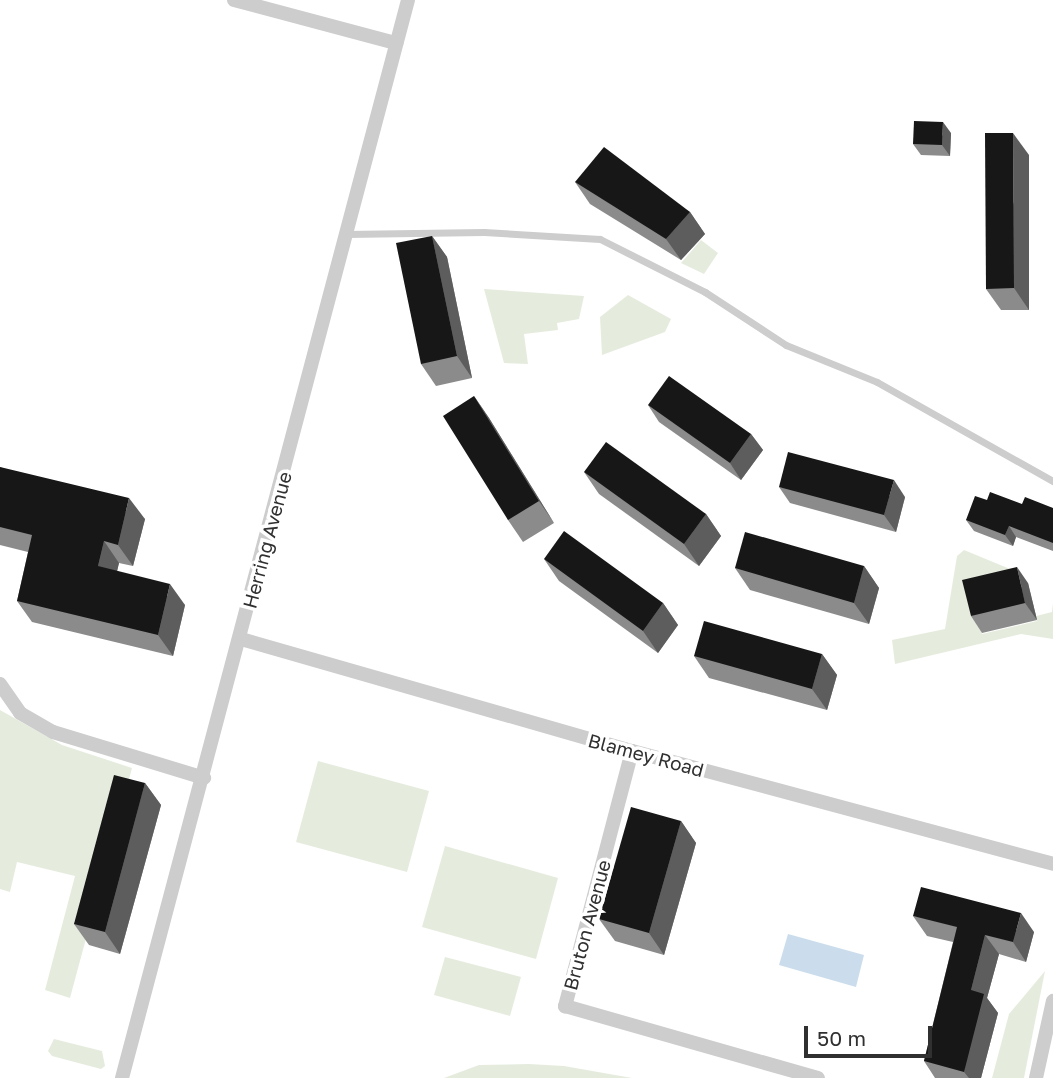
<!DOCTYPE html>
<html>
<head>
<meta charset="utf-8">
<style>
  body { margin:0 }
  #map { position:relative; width:1053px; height:1078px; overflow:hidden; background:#fff; font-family:"Golos Text",sans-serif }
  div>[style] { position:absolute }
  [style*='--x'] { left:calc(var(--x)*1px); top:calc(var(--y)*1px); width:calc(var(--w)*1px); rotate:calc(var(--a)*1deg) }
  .green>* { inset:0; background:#e5ecde }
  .water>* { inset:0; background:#cbddec }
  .lane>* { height:7px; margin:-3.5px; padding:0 3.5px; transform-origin:3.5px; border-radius:3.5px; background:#cdcdcd }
  .street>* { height:14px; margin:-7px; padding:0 7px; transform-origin:7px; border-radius:7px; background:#cdcdcd }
  .wall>* { inset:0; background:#8b8b8b }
  .shaded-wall>* { inset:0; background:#5d5d5d }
  .building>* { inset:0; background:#171717 }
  span { translate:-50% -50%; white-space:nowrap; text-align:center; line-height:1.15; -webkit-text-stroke:7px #fff; paint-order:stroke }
  .street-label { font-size:19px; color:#303030 }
  .scale { position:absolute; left:804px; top:1026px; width:128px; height:32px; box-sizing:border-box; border:4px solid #303030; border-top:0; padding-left:9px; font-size:21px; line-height:24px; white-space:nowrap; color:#303030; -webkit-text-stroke:5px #fff; paint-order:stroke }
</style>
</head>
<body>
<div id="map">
  <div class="green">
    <i style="clip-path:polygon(701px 240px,718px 253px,704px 274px,681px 263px)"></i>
    <i style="clip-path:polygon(484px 289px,584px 296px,579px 319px,557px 323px,558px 330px,524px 334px,528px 364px,504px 363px)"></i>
    <i style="clip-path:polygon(628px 295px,671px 319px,665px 332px,602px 355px,600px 317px)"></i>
    <i style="clip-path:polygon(964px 550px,1010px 569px,970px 580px,982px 634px,1037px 621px,1036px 616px,1052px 612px,1053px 603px,1053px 639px,1021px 634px,895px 664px,892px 640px,945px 629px,957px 556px)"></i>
    <i style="clip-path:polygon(0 710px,62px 745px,132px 768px,70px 998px,45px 990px,75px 876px,17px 862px,10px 892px,0 889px)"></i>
    <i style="clip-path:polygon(318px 761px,429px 791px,407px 872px,296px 842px)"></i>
    <i style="clip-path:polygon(445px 846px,558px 878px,536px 959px,422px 927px)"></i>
    <i style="clip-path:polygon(445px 957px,521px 977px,510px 1016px,434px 995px)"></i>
    <i style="clip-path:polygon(1045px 971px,1024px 1078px,992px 1078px,1009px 1014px)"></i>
    <i style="clip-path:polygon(54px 1039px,102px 1051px,105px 1066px,101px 1069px,52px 1056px,48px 1051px)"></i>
    <i style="clip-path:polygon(529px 1064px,564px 1066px,632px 1078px,444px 1078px,479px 1065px)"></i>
  </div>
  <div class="water">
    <i style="clip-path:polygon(788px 934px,864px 955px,856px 987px,779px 965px)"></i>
  </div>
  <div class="lane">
    <i style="--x:346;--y:234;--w:138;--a:-0.8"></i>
    <i style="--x:484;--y:232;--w:116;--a:3.5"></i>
    <i style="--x:600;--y:239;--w:118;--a:26.8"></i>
    <i style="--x:705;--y:292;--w:97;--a:33.2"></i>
    <i style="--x:786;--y:345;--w:98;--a:22.1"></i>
    <i style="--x:877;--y:382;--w:202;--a:29.4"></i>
  </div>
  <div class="street">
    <i style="--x:234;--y:0;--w:168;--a:14.9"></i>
    <i style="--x:241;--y:639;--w:407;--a:16"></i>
    <i style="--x:632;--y:751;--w:436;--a:15"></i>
    <i style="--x:0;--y:684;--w:35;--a:55"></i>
    <i style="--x:20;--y:713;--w:38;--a:30"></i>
    <i style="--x:53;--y:732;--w:158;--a:16.9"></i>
    <i style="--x:632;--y:751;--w:264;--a:104.7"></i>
    <i style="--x:565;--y:1006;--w:263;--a:15.9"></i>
    <i style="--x:122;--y:1078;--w:1115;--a:-75.14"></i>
    <i style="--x:1036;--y:1078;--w:79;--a:-77.6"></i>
  </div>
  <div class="wall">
    <i style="clip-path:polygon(951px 133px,950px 156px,921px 155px,913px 144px)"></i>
    <i style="clip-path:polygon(1029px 155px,1029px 310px,1001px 310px,986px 289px)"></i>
    <i style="clip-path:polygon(575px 182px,690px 212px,705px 234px,681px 260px,590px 204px)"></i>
    <i style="clip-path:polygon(432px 236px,447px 257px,472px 378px,436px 386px,421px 364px)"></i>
    <i style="clip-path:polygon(474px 396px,489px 418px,554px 523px,523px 542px,508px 520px)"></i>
    <i style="clip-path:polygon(648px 405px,751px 434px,763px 450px,741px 480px,659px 422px)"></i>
    <i style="clip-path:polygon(0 467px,145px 519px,133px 566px,119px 563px,117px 571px,185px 605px,173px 656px,32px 622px,17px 601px,28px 552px,0 545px)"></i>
    <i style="clip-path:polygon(584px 472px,706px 514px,721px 536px,699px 566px,599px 494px)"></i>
    <i style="clip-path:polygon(779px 487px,905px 497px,896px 532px,790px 503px)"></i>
    <i style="clip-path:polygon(987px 500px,1053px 508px,1053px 551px,1016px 537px,1013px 546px,974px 531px,966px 520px)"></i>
    <i style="clip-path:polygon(544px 559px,663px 603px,678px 625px,658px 653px,559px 581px)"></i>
    <i style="clip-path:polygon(864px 566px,879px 588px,869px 624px,750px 590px,735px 568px)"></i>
    <i style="clip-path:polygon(1028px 583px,1037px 620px,982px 633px,971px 616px)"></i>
    <i style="clip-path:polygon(822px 654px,837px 675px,827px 710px,709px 678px,694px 656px)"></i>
    <i style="clip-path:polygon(145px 783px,161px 805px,120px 954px,89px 945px,74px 924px)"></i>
    <i style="clip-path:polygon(681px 821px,696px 843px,664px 955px,615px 941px,599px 919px)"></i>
    <i style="clip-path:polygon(913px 916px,1034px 932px,1026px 962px,999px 954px,987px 998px,998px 1013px,981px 1078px,935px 1078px,924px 1061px,953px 942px,927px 936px)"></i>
  </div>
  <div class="shaded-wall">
    <i style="clip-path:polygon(943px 122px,951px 133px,950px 156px,942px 145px)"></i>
    <i style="clip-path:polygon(1013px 133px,1029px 155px,1029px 310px,1014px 288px)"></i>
    <i style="clip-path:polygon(690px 212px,705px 234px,681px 260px,666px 239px)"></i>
    <i style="clip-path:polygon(432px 236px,447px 257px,472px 378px,457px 356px)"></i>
    <i style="clip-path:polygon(474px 396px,489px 418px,554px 523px,539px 501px)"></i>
    <i style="clip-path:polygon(751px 434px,763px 450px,741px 480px,730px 463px)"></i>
    <i style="clip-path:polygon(894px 480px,905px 497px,896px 532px,884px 515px)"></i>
    <i style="clip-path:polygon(129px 498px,145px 519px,133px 566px,118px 545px)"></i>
    <i style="clip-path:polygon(706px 514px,721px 536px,699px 566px,684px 544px)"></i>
    <i style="clip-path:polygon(1009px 526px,1016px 537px,1013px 546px,1005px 535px)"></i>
    <i style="clip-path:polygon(104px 541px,119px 563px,113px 588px,98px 566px)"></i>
    <i style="clip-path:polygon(864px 566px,879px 588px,869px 624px,854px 603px)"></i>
    <i style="clip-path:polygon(1017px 567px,1028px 583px,1037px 620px,1025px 603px)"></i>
    <i style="clip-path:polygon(170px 584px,185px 605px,173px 656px,158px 635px)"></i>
    <i style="clip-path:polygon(663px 603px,678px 625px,658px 653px,643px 631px)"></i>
    <i style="clip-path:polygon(822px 654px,837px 675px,827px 710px,812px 689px)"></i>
    <i style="clip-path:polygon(145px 783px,161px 805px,120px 954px,105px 932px)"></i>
    <i style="clip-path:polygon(681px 821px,696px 843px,664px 955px,649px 933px)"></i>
    <i style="clip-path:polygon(1021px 913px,1034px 932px,1026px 962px,1013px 942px)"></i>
    <i style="clip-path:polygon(985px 935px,999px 954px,987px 998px,998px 1013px,981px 1078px,969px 1078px,964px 1072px,971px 990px)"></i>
  </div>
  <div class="building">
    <i style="clip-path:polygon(914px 121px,943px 122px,942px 145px,913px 144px)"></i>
    <i style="clip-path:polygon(985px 133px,1013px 133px,1014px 288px,986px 289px)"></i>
    <i style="clip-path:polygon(604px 147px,690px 212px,666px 239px,575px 182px)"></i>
    <i style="clip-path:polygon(432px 236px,457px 356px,421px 364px,396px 243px)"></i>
    <i style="clip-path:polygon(669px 376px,751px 434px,730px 463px,648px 405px)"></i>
    <i style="clip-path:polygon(474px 396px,539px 501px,508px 520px,443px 416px)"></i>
    <i style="clip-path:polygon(606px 442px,706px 514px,684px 544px,584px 472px)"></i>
    <i style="clip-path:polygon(788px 452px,894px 480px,884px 515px,779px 487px)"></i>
    <i style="clip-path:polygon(0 467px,129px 498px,118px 545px,104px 541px,98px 566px,170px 584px,158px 635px,17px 601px,32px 535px,0 527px)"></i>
    <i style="clip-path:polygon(990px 492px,1022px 504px,1025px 497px,1053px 508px,1053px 543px,1009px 526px,1005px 535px,966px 520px,975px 496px,987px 500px)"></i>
    <i style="clip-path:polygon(564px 531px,663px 603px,643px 631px,544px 559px)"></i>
    <i style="clip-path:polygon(745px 532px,864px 566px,854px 603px,735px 568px)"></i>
    <i style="clip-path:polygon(1017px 567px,1025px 603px,971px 616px,962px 580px)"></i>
    <i style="clip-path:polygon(704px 621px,822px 654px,812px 689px,694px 656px)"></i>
    <i style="clip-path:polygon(114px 775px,145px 783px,105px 932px,74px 924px)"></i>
    <i style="clip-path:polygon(631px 807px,681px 821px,649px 933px,599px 919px)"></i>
    <i style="clip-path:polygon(921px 887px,1021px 913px,1013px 942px,985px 935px,971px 990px,984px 994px,964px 1072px,924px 1061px,957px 927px,913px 916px)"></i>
  </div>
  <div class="street-label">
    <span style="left:267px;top:540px;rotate:-75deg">Herring Avenue</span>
    <span style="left:646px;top:755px;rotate:15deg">Blamey Road</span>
    <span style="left:587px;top:925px;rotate:-75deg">Bruton Avenue</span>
  </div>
  <div class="scale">50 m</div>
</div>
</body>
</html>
